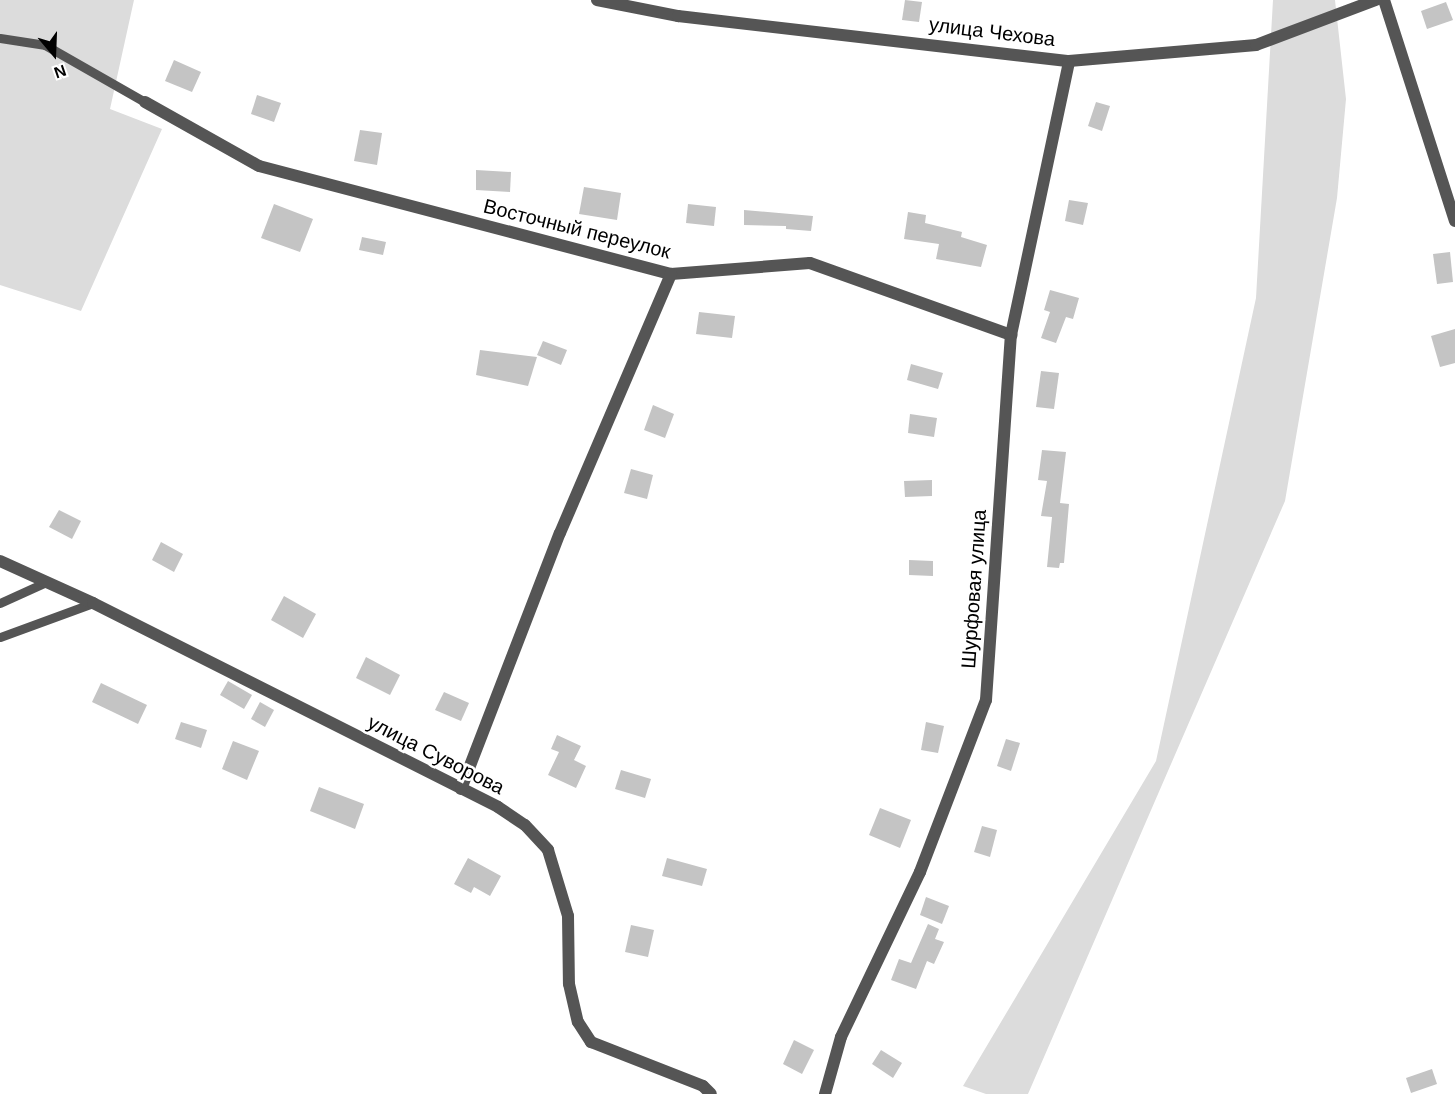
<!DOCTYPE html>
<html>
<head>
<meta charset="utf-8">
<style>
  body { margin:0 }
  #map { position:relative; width:1455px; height:1094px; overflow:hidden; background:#fff; font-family:Helvetica,sans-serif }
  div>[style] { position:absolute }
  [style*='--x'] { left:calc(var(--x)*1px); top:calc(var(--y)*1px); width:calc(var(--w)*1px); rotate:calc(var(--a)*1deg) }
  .green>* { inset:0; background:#dcdcdc }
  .building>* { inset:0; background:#c4c4c4 }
  .lane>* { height:9px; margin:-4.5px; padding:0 4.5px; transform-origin:4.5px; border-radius:4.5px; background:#555 }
  .street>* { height:12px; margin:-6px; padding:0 6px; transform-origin:6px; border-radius:6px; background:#555 }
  span { translate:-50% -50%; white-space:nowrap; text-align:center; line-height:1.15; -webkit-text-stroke:5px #fff; paint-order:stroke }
  .street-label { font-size:20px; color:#000 }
  .north { position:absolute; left:24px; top:24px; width:60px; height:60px; -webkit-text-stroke:4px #fff; paint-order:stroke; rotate:161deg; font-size:16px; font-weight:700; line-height:24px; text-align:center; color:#000 }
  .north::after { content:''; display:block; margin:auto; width:21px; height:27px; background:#000; clip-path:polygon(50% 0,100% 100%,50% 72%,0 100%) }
</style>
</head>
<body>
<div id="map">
  <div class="green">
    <i style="clip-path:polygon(0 0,134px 0,110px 109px,162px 129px,81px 311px,0 285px)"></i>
    <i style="clip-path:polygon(1273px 0,1335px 0,1346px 99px,1337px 198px,1285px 501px,1028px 1094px,986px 1094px,963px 1086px,1156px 761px,1256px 298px)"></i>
  </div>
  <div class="building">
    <i style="clip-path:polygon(905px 0,922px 2px,919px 22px,902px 20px)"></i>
    <i style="clip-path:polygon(1446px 2px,1453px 20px,1427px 29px,1421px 11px)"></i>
    <i style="clip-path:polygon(174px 60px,201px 72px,192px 92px,165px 81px)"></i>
    <i style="clip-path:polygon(257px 95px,281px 103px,274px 122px,251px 114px)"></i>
    <i style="clip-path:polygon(1096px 102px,1110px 106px,1102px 131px,1088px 126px)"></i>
    <i style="clip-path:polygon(360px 130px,382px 133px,377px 165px,354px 161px)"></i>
    <i style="clip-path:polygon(476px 170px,511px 172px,510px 192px,476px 190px)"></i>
    <i style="clip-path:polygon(584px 187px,621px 193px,617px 220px,579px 214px)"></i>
    <i style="clip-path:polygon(1069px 200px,1088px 203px,1083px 225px,1065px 221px)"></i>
    <i style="clip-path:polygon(274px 204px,313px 219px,300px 252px,261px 238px)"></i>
    <i style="clip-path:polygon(688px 204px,716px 207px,714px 226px,686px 223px)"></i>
    <i style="clip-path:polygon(744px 210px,813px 216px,811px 231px,786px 229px,786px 226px,744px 225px)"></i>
    <i style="clip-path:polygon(908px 212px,926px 215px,925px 223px,962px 232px,961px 237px,987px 245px,981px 267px,936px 259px,939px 244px,904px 239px)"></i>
    <i style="clip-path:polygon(362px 237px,386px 242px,383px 255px,359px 250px)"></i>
    <i style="clip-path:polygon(1450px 252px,1453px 282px,1437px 284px,1433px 254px)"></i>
    <i style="clip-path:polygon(1050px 290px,1079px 298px,1073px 319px,1066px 317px,1056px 343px,1041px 338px,1050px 312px,1044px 310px)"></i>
    <i style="clip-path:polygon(699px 312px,735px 316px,732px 338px,696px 334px)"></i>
    <i style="clip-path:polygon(1455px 329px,1455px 363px,1440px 367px,1431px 336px)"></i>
    <i style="clip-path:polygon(543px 341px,567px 350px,561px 365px,537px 355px)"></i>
    <i style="clip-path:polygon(480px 350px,537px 357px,528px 386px,476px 375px)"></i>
    <i style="clip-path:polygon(911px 364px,943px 373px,938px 389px,907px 380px)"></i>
    <i style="clip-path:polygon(1041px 371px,1059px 373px,1054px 409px,1036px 407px)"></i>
    <i style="clip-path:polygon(653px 405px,674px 414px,665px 438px,644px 430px)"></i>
    <i style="clip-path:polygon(910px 414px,937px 418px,934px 437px,908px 433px)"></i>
    <i style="clip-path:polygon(1042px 450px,1066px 452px,1060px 503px,1069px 504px,1064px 563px,1060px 563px,1059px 568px,1047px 567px,1052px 517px,1041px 516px,1047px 481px,1038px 480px)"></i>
    <i style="clip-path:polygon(631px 469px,653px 475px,647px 499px,624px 493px)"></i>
    <i style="clip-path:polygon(932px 480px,932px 496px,905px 497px,904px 481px)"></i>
    <i style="clip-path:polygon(59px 510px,81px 521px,72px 539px,49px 527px)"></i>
    <i style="clip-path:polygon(161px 542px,183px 554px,174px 572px,152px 560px)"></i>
    <i style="clip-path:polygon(909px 560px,933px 561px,933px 576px,909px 575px)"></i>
    <i style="clip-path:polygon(284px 596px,316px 614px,303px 638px,271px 620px)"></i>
    <i style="clip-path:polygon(366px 657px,400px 675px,390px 695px,356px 678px)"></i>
    <i style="clip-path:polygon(228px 681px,252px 695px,244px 709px,220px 695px)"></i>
    <i style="clip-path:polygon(101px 683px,147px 705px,138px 724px,92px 702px)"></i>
    <i style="clip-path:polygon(444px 692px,469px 703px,461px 721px,435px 710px)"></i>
    <i style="clip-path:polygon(260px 702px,274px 710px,265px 727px,251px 719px)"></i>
    <i style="clip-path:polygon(181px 722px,207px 730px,201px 748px,175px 739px)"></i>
    <i style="clip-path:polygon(926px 722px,944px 726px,938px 753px,921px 750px)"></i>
    <i style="clip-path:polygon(557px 735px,581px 746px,574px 760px,586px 766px,576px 788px,548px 775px,559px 752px,551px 749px)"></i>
    <i style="clip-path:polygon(1006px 739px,1020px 743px,1011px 771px,997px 766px)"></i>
    <i style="clip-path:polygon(233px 741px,259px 751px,247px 780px,222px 769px)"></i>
    <i style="clip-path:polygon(621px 770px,651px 779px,645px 798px,615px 789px)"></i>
    <i style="clip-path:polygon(319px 787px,364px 804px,355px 829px,310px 811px)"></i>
    <i style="clip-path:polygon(880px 808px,911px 820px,900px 848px,869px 835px)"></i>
    <i style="clip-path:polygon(982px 826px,997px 830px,990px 857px,974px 852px)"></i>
    <i style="clip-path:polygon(468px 858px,501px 876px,490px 896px,474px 887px,471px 893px,454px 884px)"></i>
    <i style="clip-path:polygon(667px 858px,707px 869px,702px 886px,662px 876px)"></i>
    <i style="clip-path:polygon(926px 897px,949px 906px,942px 924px,920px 915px)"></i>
    <i style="clip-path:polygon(928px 924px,939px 929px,935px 939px,944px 942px,934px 964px,927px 961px,916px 989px,891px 980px,899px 959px,911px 963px)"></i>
    <i style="clip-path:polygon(631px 925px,654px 930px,648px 957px,625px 952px)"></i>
    <i style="clip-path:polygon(794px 1040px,814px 1050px,802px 1074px,783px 1064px)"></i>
    <i style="clip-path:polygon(881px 1050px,902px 1063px,893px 1078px,872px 1064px)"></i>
    <i style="clip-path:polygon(1432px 1069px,1437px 1084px,1411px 1093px,1406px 1078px)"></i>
  </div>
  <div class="lane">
    <i style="--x:0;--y:38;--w:46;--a:8.8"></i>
    <i style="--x:45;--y:45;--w:115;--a:29.7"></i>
    <i style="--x:0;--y:603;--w:51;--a:-24.5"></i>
    <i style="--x:0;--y:637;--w:99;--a:-20.1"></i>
  </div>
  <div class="street">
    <i style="--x:597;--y:0;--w:83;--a:11.2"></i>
    <i style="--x:678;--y:16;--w:394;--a:6.6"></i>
    <i style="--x:1069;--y:61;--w:188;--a:-4.9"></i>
    <i style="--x:1256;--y:45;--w:128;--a:-20.6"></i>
    <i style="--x:1384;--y:0;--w:232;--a:72.2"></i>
    <i style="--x:145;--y:102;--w:131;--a:29.3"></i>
    <i style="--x:259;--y:166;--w:426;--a:14.7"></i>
    <i style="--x:671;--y:274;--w:139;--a:-4.5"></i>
    <i style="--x:810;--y:263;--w:214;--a:19.7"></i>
    <i style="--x:0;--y:561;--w:102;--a:24.3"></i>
    <i style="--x:93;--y:603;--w:453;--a:26.7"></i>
    <i style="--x:498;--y:807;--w:32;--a:34"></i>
    <i style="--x:525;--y:825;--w:34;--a:47"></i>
    <i style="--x:548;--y:850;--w:69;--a:73.1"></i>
    <i style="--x:568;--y:916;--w:68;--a:89.2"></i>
    <i style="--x:569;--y:984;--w:39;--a:77"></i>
    <i style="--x:578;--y:1022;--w:24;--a:57"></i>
    <i style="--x:591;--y:1042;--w:120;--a:21.4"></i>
    <i style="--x:703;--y:1086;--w:11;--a:45"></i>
    <i style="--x:461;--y:789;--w:274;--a:-68.9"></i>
    <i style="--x:560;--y:533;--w:282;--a:-66.8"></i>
    <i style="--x:825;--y:1094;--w:59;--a:-74.3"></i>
    <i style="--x:841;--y:1037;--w:183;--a:-64.4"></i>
    <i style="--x:920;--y:872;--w:184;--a:-69"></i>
    <i style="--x:986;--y:700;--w:366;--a:-86.1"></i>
    <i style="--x:1011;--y:335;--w:280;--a:-78"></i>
  </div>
  <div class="street-label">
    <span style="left:992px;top:32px;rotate:7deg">улица Чехова</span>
    <span style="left:577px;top:229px;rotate:14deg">Восточный переулок</span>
    <span style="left:974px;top:589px;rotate:-86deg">Шурфовая улица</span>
    <span style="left:436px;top:755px;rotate:27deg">улица Суворова</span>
  </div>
  <div class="north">N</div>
</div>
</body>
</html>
